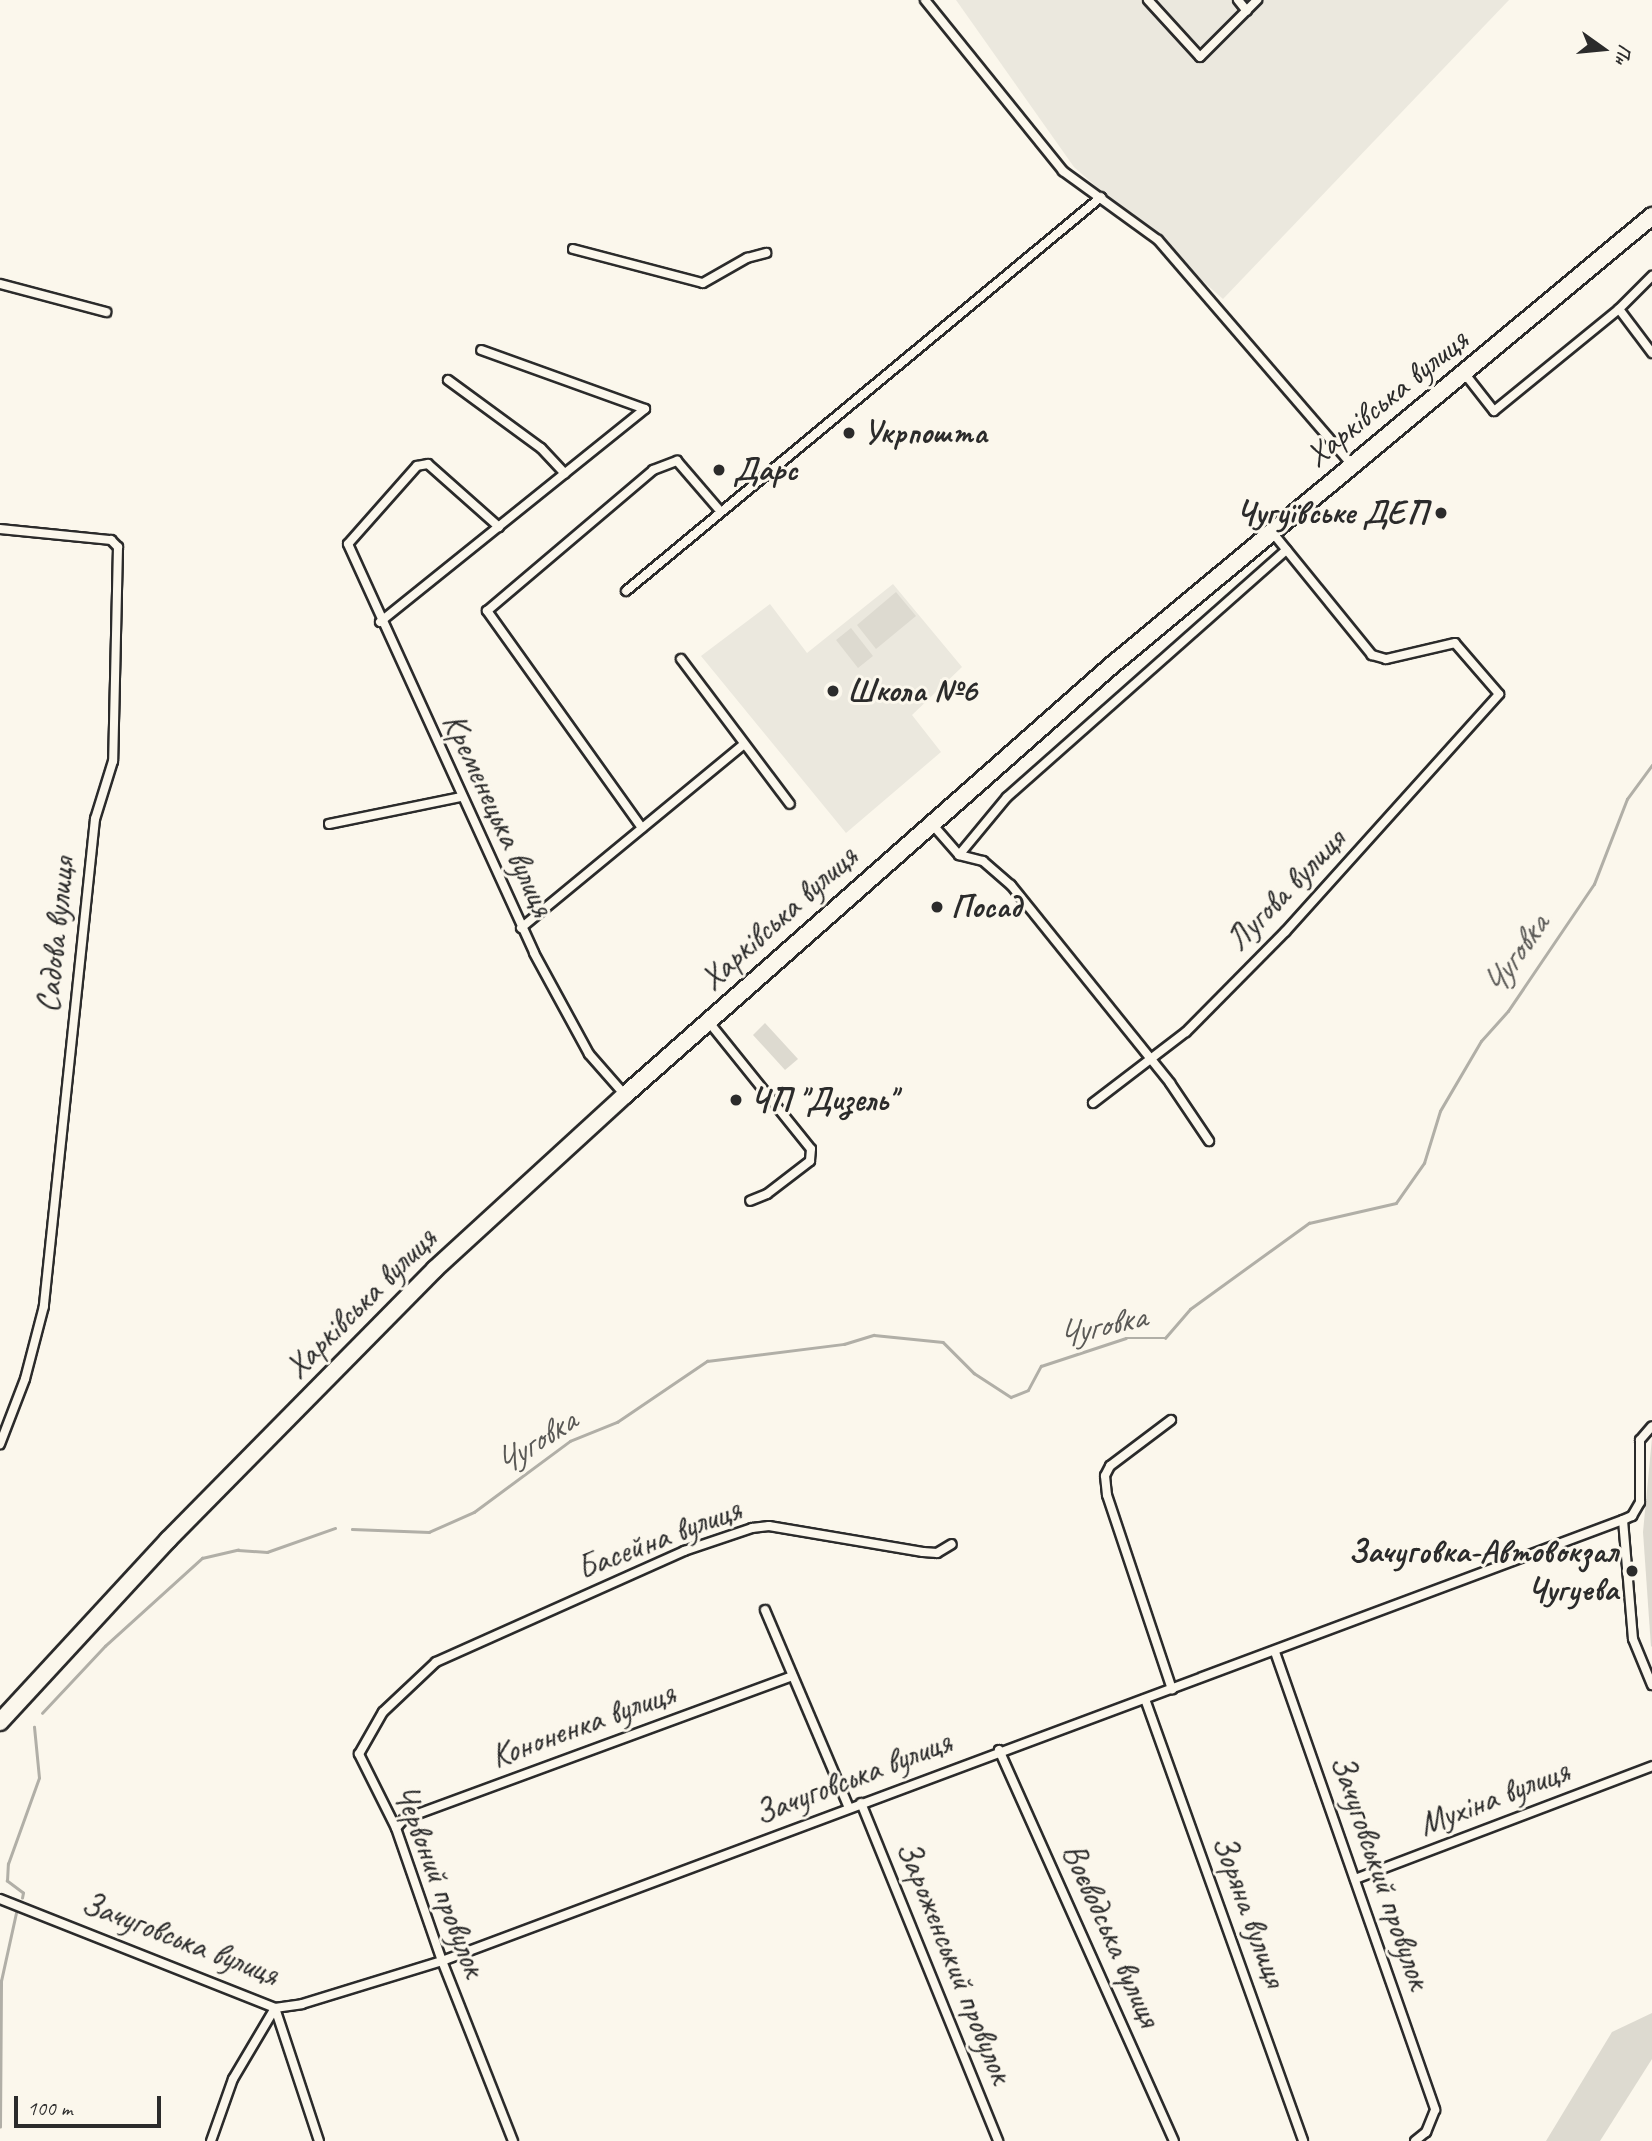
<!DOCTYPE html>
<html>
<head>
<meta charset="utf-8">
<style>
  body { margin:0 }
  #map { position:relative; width:1652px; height:2141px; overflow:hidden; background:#fbf7ec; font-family:Caveat,sans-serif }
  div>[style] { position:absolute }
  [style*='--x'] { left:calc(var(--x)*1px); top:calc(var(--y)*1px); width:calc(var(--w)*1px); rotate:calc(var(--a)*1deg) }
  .built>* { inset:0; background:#ebe8de }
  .green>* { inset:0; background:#dddad0 }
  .stream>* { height:2.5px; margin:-1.25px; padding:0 1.25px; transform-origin:1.25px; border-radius:1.25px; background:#b1afa7 }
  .roads { filter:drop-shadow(2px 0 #2b2b2b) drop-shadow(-2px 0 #2b2b2b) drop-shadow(0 2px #2b2b2b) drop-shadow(0 -2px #2b2b2b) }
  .street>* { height:8px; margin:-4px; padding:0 4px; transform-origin:4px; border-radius:4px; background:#fbf7ec }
  .highway>* { height:16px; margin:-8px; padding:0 8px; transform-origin:8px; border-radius:8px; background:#fbf7ec }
  .dots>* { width:19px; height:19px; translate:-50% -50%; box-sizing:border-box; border:4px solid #fbf7ec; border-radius:50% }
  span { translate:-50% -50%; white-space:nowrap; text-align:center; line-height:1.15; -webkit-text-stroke:6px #fbf7ec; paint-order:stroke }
  .street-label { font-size:33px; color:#2b2b2b }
  .poi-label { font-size:33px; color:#2b2b2b; font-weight:700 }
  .left { translate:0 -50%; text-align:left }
  .right { translate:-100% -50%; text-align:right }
  .water-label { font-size:35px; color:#5a5956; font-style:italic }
  .north { position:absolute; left:1568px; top:14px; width:70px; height:70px; -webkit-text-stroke:5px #fbf7ec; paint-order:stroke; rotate:105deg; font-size:19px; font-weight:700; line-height:28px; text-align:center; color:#2b2b2b }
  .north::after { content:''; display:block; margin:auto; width:24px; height:32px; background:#2b2b2b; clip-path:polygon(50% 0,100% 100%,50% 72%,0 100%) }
  .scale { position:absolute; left:14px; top:2096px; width:147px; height:32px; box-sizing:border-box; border:4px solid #2b2b2b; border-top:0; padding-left:9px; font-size:21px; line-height:24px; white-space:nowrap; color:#2b2b2b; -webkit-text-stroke:5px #fbf7ec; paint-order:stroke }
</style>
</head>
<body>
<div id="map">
  <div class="built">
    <i style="clip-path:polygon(956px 0,1509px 0,1223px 299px,1074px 167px)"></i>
    <i style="clip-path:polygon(893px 584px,962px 667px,912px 715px,941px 752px,846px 833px,701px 656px,770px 604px,807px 653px)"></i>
  </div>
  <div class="green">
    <i style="clip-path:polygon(896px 592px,916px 616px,876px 649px,857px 625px)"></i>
    <i style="clip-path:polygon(851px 628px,873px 656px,858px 668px,836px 640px)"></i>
    <i style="clip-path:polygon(765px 1023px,798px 1059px,785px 1070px,753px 1035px)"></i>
    <i style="clip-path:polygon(1652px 1438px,1652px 1646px,1651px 1647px,1643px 1532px)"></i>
    <i style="clip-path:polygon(1652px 2013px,1652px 2059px,1600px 2141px,1546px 2141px,1612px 2032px)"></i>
  </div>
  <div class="stream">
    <i style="--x:352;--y:1529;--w:77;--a:2.2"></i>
    <i style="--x:429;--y:1532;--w:49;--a:-24"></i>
    <i style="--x:474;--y:1512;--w:119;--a:-36.5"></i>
    <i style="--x:570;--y:1441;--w:51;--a:-22"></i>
    <i style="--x:617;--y:1422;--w:109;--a:-34.1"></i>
    <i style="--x:707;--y:1361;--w:138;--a:-7.1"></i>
    <i style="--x:844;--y:1344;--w:31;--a:-17"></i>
    <i style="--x:874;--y:1335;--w:69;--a:5.8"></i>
    <i style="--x:943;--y:1342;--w:44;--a:45"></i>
    <i style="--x:974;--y:1373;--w:44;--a:33"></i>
    <i style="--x:1011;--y:1397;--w:18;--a:-22"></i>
    <i style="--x:1028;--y:1390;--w:27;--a:-62"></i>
    <i style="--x:1041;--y:1366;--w:89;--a:-18.2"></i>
    <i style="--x:1126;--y:1338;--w:39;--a:0"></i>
    <i style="--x:1165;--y:1338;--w:38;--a:-49"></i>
    <i style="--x:1190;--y:1309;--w:147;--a:-35.9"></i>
    <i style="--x:1309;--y:1223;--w:89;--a:-12.9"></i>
    <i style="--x:1396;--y:1203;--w:49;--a:-55"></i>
    <i style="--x:1424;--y:1163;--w:54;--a:-72.9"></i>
    <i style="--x:1440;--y:1111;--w:81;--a:-59.6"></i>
    <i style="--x:1481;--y:1041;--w:40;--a:-48"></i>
    <i style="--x:1508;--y:1011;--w:153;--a:-55.9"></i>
    <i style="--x:1594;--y:884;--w:91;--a:-68.8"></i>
    <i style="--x:1627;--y:799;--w:42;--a:-53.7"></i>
    <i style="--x:42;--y:1713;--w:92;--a:-46.8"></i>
    <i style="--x:105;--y:1646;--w:131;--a:-42.2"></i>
    <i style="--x:202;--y:1558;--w:37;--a:-13"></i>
    <i style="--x:238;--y:1550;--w:29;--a:4"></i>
    <i style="--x:267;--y:1552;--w:72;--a:-19.4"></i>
    <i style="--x:22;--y:1898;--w:5;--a:-79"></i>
    <i style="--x:23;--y:1893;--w:20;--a:-143"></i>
    <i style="--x:7;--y:1881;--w:17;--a:-87"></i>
    <i style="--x:8;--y:1864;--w:91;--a:-70.2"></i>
    <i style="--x:39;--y:1778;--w:51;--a:-95.6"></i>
    <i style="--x:0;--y:2127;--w:146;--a:-89.6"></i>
    <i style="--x:1;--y:1981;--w:70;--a:-77.6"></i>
  </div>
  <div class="roads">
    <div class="street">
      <i style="--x:925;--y:0;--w:220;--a:51.1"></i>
      <i style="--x:1063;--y:171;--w:117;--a:36"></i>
      <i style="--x:1158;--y:240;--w:297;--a:49.2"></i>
      <i style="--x:1148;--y:0;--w:77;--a:47.6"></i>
      <i style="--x:1200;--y:57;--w:81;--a:-45"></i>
      <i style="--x:1238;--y:0;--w:14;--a:51"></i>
      <i style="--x:573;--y:249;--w:134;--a:14.7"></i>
      <i style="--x:703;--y:283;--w:51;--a:-29.6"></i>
      <i style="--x:747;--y:258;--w:20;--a:-15"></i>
      <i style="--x:0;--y:284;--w:110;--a:14.8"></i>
      <i style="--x:1619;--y:309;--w:55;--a:53.1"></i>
      <i style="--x:1465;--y:374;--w:47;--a:51.9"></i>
      <i style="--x:1494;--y:411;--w:161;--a:-39.2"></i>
      <i style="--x:1619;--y:309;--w:47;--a:-45"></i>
      <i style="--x:448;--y:380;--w:115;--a:36.2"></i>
      <i style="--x:541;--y:448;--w:35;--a:47"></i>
      <i style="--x:499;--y:527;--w:95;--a:-138.4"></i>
      <i style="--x:428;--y:464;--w:11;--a:170"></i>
      <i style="--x:417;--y:466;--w:104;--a:131.5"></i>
      <i style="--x:348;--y:544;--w:449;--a:65.5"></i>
      <i style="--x:534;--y:953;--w:115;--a:61.4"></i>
      <i style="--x:589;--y:1054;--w:55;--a:48.7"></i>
      <i style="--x:0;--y:529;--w:112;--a:5.7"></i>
      <i style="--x:111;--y:540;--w:10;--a:45"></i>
      <i style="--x:118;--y:547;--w:214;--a:91.3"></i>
      <i style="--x:113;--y:761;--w:61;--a:107.2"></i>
      <i style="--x:95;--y:819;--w:490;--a:96"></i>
      <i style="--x:44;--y:1306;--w:75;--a:104.6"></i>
      <i style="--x:25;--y:1379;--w:70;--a:111"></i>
      <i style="--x:626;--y:591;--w:617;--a:-39.67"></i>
      <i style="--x:380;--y:622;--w:340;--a:-38.8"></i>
      <i style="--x:645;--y:409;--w:174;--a:-160.2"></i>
      <i style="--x:681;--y:659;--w:181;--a:53.1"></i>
      <i style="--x:329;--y:824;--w:134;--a:-11.6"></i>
      <i style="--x:932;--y:824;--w:41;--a:48.9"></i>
      <i style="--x:959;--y:855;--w:25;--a:14"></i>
      <i style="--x:983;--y:861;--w:37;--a:41"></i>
      <i style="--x:1011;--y:885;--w:254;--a:51.2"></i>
      <i style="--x:1170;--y:1083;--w:70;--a:56.1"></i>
      <i style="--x:642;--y:828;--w:267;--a:-125.5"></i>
      <i style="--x:487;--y:611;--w:218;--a:-40.3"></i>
      <i style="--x:653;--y:470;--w:26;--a:-21"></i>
      <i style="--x:677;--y:461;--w:67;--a:49.2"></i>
      <i style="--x:959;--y:855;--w:75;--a:-50.4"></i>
      <i style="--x:1007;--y:797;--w:373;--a:-41.5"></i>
      <i style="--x:521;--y:928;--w:289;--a:-39.5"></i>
      <i style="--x:708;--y:1021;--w:164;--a:51.2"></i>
      <i style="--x:811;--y:1149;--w:12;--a:95"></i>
      <i style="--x:810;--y:1161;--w:54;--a:142.5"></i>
      <i style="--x:767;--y:1194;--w:18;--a:158"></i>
      <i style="--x:1093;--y:1103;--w:117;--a:-37.4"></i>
      <i style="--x:1186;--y:1032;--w:141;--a:-45.3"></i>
      <i style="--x:1285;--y:932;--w:320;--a:-48"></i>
      <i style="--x:1499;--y:694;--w:67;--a:-130.8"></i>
      <i style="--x:1455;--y:643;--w:71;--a:166.9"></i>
      <i style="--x:1386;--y:659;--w:15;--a:-164"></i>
      <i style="--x:1372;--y:655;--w:159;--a:-129.1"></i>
      <i style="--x:1171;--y:1420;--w:76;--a:143"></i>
      <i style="--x:1110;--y:1466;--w:11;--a:117"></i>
      <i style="--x:1105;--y:1476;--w:19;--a:84"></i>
      <i style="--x:1107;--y:1495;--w:205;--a:71.5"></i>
      <i style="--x:1623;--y:1520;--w:119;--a:85.2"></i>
      <i style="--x:1633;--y:1639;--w:50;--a:67.6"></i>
      <i style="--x:765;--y:1610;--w:215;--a:67"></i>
      <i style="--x:1275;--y:1652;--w:485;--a:70.7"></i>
      <i style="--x:1435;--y:2110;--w:24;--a:112"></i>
      <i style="--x:1426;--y:2132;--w:14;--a:141"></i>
      <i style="--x:1145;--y:1699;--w:469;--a:70.3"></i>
      <i style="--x:999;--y:1750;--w:428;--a:65.9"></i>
      <i style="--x:861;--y:1803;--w:365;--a:67.9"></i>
      <i style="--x:396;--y:1828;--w:12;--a:-48"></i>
      <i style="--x:404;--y:1819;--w:414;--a:-20.2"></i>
      <i style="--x:1355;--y:1879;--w:318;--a:-20.8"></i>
      <i style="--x:0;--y:1899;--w:296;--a:21.6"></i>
      <i style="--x:275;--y:2008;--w:27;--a:-8"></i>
      <i style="--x:302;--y:2004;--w:146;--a:-17.1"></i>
      <i style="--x:442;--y:1961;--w:1261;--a:-20.48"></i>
      <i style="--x:1623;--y:1520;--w:10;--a:-24"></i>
      <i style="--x:1632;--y:1516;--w:16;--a:-60"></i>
      <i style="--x:1640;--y:1502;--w:62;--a:-90"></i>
      <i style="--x:1640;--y:1440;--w:18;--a:-49"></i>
      <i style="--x:275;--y:2008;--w:140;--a:71.7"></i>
      <i style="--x:211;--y:2141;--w:66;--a:-70.5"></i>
      <i style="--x:233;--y:2079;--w:82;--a:-59.4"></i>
      <i style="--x:513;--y:2141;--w:193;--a:-111.5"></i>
      <i style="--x:442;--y:1961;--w:141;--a:-109.1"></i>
      <i style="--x:396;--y:1828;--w:83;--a:-116.6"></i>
      <i style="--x:359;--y:1754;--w:48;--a:-60.3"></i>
      <i style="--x:383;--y:1712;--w:73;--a:-43.3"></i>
      <i style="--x:436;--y:1662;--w:272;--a:-24.1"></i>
      <i style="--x:684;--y:1551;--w:72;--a:-18.7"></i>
      <i style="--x:752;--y:1528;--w:17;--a:-7"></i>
      <i style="--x:769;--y:1526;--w:156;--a:9.6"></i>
      <i style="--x:923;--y:1552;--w:14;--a:4"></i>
      <i style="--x:937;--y:1553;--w:17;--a:-31"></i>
    </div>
    <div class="highway">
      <i style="--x:0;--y:1722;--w:248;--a:-47.3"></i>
      <i style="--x:168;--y:1540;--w:380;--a:-45.4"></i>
      <i style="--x:435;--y:1269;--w:258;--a:-42.5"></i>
      <i style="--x:625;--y:1095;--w:648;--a:-41.44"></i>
      <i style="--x:1111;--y:666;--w:704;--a:-39.75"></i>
    </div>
  </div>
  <div class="dots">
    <i style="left:849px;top:433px;background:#2b2b2b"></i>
    <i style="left:719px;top:470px;background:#2b2b2b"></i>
    <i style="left:1441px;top:513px;background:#2b2b2b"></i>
    <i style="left:833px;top:691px;background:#2b2b2b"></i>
    <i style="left:937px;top:907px;background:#2b2b2b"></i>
    <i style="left:736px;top:1100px;background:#2b2b2b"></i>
    <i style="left:1632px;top:1571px;background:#2b2b2b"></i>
  </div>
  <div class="street-label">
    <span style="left:1387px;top:398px;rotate:-39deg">Харківська вулиця</span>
    <span style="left:498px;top:815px;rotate:65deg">Кременецька вулиця</span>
    <span style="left:1286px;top:890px;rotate:-46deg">Лугова вулиця</span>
    <span style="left:779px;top:918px;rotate:-42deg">Харківська вулиця</span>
    <span style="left:56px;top:935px;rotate:-84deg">Садова вулиця</span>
    <span style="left:361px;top:1303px;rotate:-45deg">Харківська вулиця</span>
    <span style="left:659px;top:1539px;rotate:-21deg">Басейна вулиця</span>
    <span style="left:583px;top:1725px;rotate:-20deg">Кононенка вулиця</span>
    <span style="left:853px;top:1778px;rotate:-21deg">Зачуговська вулиця</span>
    <span style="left:1494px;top:1798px;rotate:-21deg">Мухіна вулиця</span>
    <span style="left:1380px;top:1872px;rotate:71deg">Зачуговський провулок</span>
    <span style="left:439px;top:1881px;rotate:69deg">Червоний провулок</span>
    <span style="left:1249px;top:1911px;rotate:70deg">Зоряна вулиця</span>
    <span style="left:1111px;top:1935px;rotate:66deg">Воєводська вулиця</span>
    <span style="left:180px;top:1939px;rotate:21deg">Зачуговська вулиця</span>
    <span style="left:954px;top:1962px;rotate:68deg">Зароженський провулок</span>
  </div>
  <div class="poi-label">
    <span class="left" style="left:863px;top:433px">Укрпошта</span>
    <span class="left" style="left:733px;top:470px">Дарс</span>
    <span class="right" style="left:1427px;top:513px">Чугуївське ДЕП</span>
    <span class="left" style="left:847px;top:691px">Школа №6</span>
    <span class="left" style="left:951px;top:907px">Посад</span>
    <span class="left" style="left:750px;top:1100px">ЧП "Дизель"</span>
    <span class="right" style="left:1618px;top:1571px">Зачуговка-Автовокзал<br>Чугуева</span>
  </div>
  <div class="water-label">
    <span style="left:1515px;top:955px;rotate:-55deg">Чуговка</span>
    <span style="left:1101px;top:1326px;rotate:-13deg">Чуговка</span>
    <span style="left:535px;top:1442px;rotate:-33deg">Чуговка</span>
  </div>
  <div class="north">Пн</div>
  <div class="scale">100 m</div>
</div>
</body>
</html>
